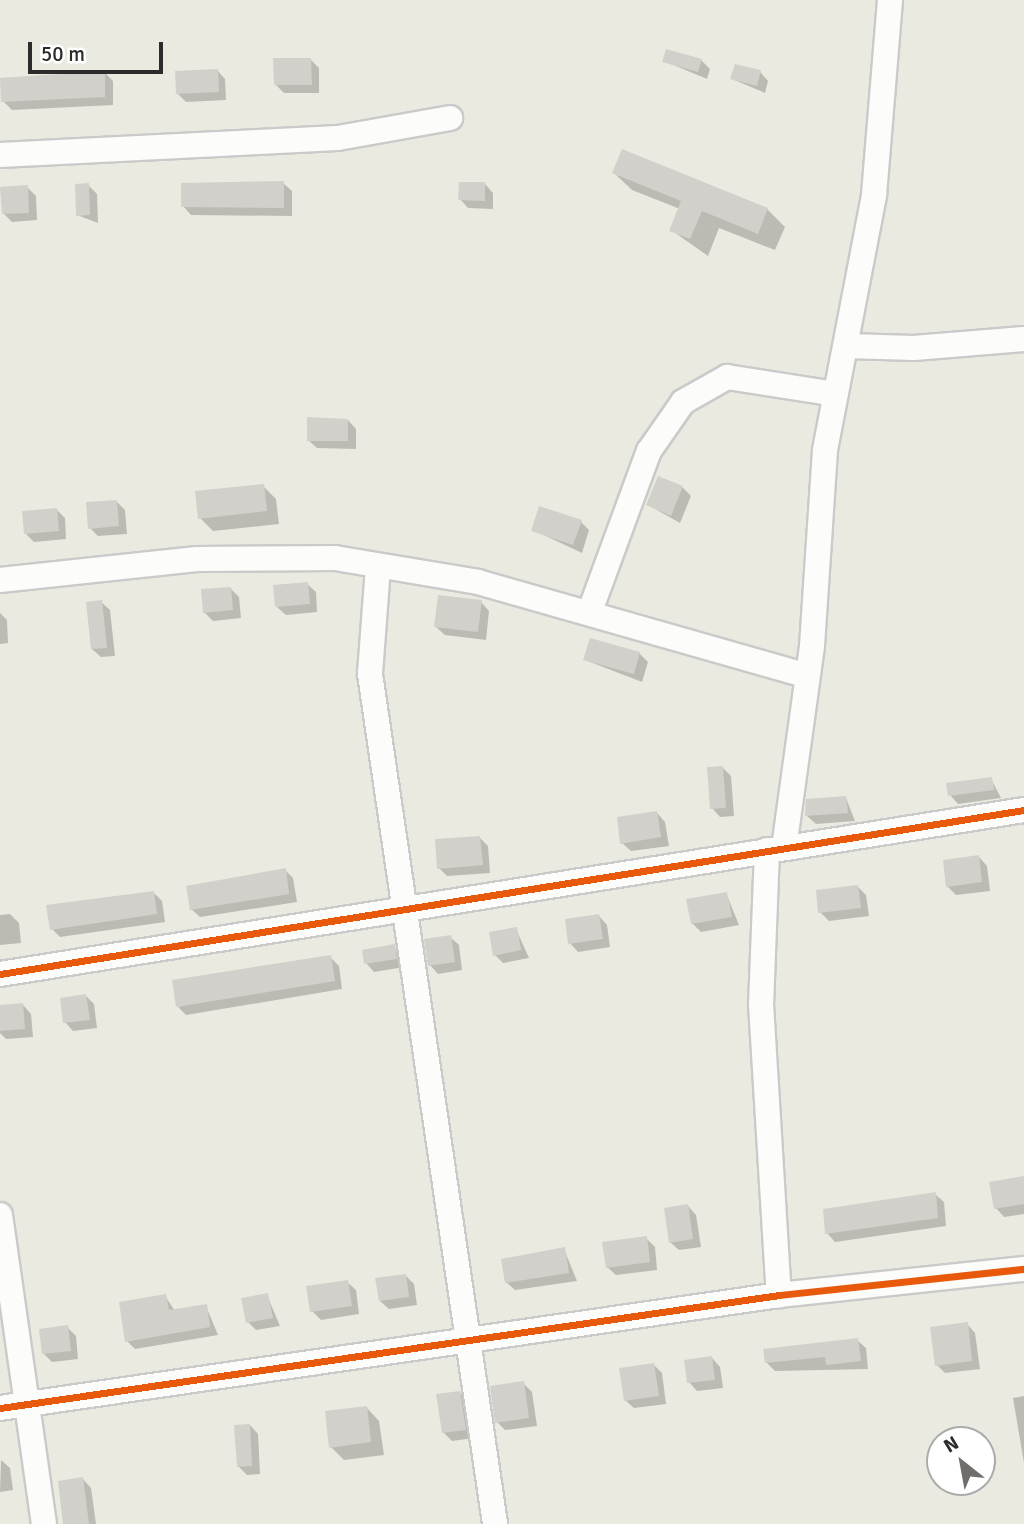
<!DOCTYPE html>
<html>
<head>
<meta charset="utf-8">
<style>
  body { margin:0 }
  #map { position:relative; width:1024px; height:1524px; overflow:hidden; background:#ebeae0; font-family:Signika,sans-serif }
  div>[style] { position:absolute }
  [style*='--x'] { left:calc(var(--x)*1px); top:calc(var(--y)*1px); width:calc(var(--w)*1px); rotate:calc(var(--a)*1deg) }
  .shadow>* { inset:0; background:#0003 }
  .building>* { inset:0; background:#d1d0ca }
  .roads { filter:drop-shadow(2px 0 #cbcaca) drop-shadow(-2px 0 #cbcaca) drop-shadow(0 2px #cbcaca) drop-shadow(0 -2px #cbcaca) }
  .minor>* { height:24px; margin:-12px; padding:0 12px; transform-origin:12px; border-radius:12px; background:#fcfcfa }
  .cycleway>* { height:7px; margin:-3.5px; padding:0 3.5px; transform-origin:3.5px; border-radius:3.5px; background:#e8590c }
  span { translate:-50% -50%; white-space:nowrap; text-align:center; line-height:1.15; -webkit-text-stroke:7px #fff; paint-order:stroke }
  .north { position:absolute; left:926px; top:1426px; width:70px; height:70px; box-sizing:border-box; background:#fff; border:2px solid #ababab; border-radius:50%; rotate:329deg; font-size:19px; font-weight:700; line-height:28px; text-align:center; color:#2c2c2c }
  .north::after { content:''; display:block; margin:auto; width:24px; height:32px; background:#6f6e6b; clip-path:polygon(50% 0,100% 100%,50% 72%,0 100%) }
  .scale { position:absolute; left:28px; top:42px; width:135px; height:32px; box-sizing:border-box; border:4px solid #2c2c2c; border-top:0; padding-left:9px; font-size:21px; line-height:24px; white-space:nowrap; color:#2c2c2c; -webkit-text-stroke:5px #fff; paint-order:stroke }
</style>
</head>
<body>
<div id="map">
  <div class="shadow">
    <i style="clip-path:polygon(310px 59px,319px 68px,319px 93px,284px 93px,276px 85px)"></i>
    <i style="clip-path:polygon(701px 60px,710px 69px,707px 79px,664px 61px)"></i>
    <i style="clip-path:polygon(217px 70px,225px 79px,226px 100px,186px 102px,178px 94px)"></i>
    <i style="clip-path:polygon(760px 72px,768px 81px,765px 93px,732px 79px)"></i>
    <i style="clip-path:polygon(105px 73px,113px 81px,113px 105px,12px 110px,3px 101px)"></i>
    <i style="clip-path:polygon(614px 173px,767px 209px,785px 227px,775px 250px,719px 228px,708px 256px,671px 230px,680px 209px,632px 190px)"></i>
    <i style="clip-path:polygon(283px 183px,292px 191px,292px 216px,191px 215px,183px 206px)"></i>
    <i style="clip-path:polygon(485px 184px,493px 193px,493px 209px,468px 208px,460px 199px)"></i>
    <i style="clip-path:polygon(88px 185px,97px 194px,98px 223px,77px 215px)"></i>
    <i style="clip-path:polygon(27px 187px,36px 196px,37px 220px,12px 222px,3px 213px)"></i>
    <i style="clip-path:polygon(348px 420px,356px 429px,356px 449px,317px 448px,308px 440px)"></i>
    <i style="clip-path:polygon(263px 486px,276px 499px,279px 524px,213px 531px,200px 518px)"></i>
    <i style="clip-path:polygon(682px 487px,691px 496px,680px 523px,648px 505px)"></i>
    <i style="clip-path:polygon(116px 501px,125px 510px,127px 534px,98px 536px,90px 528px)"></i>
    <i style="clip-path:polygon(56px 509px,65px 518px,66px 539px,34px 542px,26px 534px)"></i>
    <i style="clip-path:polygon(581px 522px,589px 530px,582px 553px,533px 530px)"></i>
    <i style="clip-path:polygon(307px 584px,316px 592px,317px 612px,286px 615px,277px 607px)"></i>
    <i style="clip-path:polygon(230px 588px,239px 597px,241px 618px,213px 621px,204px 612px)"></i>
    <i style="clip-path:polygon(101px 602px,110px 610px,115px 656px,101px 657px,92px 649px)"></i>
    <i style="clip-path:polygon(481px 602px,489px 611px,486px 640px,445px 635px,436px 627px)"></i>
    <i style="clip-path:polygon(0 613px,7px 620px,8px 643px,0 644px)"></i>
    <i style="clip-path:polygon(639px 653px,648px 662px,642px 682px,585px 660px)"></i>
    <i style="clip-path:polygon(723px 768px,731px 776px,734px 816px,720px 817px,712px 808px)"></i>
    <i style="clip-path:polygon(991px 779px,1001px 798px,958px 804px,950px 795px)"></i>
    <i style="clip-path:polygon(846px 798px,855px 821px,816px 824px,807px 816px)"></i>
    <i style="clip-path:polygon(657px 813px,665px 822px,669px 846px,631px 851px,622px 843px)"></i>
    <i style="clip-path:polygon(479px 837px,488px 846px,490px 873px,447px 876px,439px 868px)"></i>
    <i style="clip-path:polygon(979px 857px,987px 866px,990px 891px,956px 895px,947px 886px)"></i>
    <i style="clip-path:polygon(285px 870px,293px 878px,297px 902px,200px 917px,191px 909px)"></i>
    <i style="clip-path:polygon(858px 887px,866px 895px,869px 916px,829px 921px,820px 912px)"></i>
    <i style="clip-path:polygon(154px 893px,162px 901px,165px 922px,60px 937px,52px 929px)"></i>
    <i style="clip-path:polygon(726px 893px,739px 925px,701px 932px,692px 923px)"></i>
    <i style="clip-path:polygon(10px 914px,19px 923px,21px 943px,0 945px,0 915px)"></i>
    <i style="clip-path:polygon(599px 916px,607px 925px,610px 947px,578px 952px,570px 943px)"></i>
    <i style="clip-path:polygon(516px 929px,529px 958px,503px 963px,495px 955px)"></i>
    <i style="clip-path:polygon(450px 937px,459px 945px,462px 970px,438px 974px,430px 965px)"></i>
    <i style="clip-path:polygon(394px 946px,404px 967px,374px 972px,366px 963px)"></i>
    <i style="clip-path:polygon(330px 957px,339px 966px,342px 989px,186px 1015px,178px 1007px)"></i>
    <i style="clip-path:polygon(86px 996px,94px 1004px,97px 1028px,73px 1031px,65px 1022px)"></i>
    <i style="clip-path:polygon(23px 1005px,31px 1014px,33px 1037px,6px 1039px,0 1033px,0 1007px)"></i>
    <i style="clip-path:polygon(1024px 1178px,1024px 1214px,1004px 1217px,996px 1208px)"></i>
    <i style="clip-path:polygon(935px 1194px,944px 1202px,946px 1226px,835px 1242px,827px 1233px)"></i>
    <i style="clip-path:polygon(688px 1206px,696px 1215px,701px 1247px,679px 1250px,670px 1242px)"></i>
    <i style="clip-path:polygon(646px 1238px,655px 1247px,657px 1270px,616px 1275px,607px 1267px)"></i>
    <i style="clip-path:polygon(564px 1249px,577px 1281px,515px 1290px,506px 1282px)"></i>
    <i style="clip-path:polygon(405px 1275px,414px 1284px,417px 1305px,389px 1309px,380px 1301px)"></i>
    <i style="clip-path:polygon(347px 1282px,356px 1290px,359px 1314px,321px 1320px,312px 1311px)"></i>
    <i style="clip-path:polygon(267px 1295px,280px 1326px,256px 1330px,248px 1322px)"></i>
    <i style="clip-path:polygon(165px 1296px,175px 1311px,206px 1306px,218px 1335px,135px 1349px,127px 1341px)"></i>
    <i style="clip-path:polygon(967px 1324px,975px 1333px,980px 1369px,945px 1373px,937px 1365px)"></i>
    <i style="clip-path:polygon(67px 1327px,76px 1336px,78px 1359px,52px 1362px,43px 1353px)"></i>
    <i style="clip-path:polygon(857px 1340px,866px 1348px,868px 1369px,775px 1371px,766px 1362px)"></i>
    <i style="clip-path:polygon(712px 1358px,720px 1367px,723px 1388px,697px 1391px,689px 1382px)"></i>
    <i style="clip-path:polygon(654px 1365px,662px 1373px,666px 1404px,634px 1408px,625px 1400px)"></i>
    <i style="clip-path:polygon(523px 1383px,532px 1392px,537px 1426px,505px 1430px,497px 1422px)"></i>
    <i style="clip-path:polygon(460px 1393px,468px 1401px,474px 1438px,452px 1441px,444px 1433px)"></i>
    <i style="clip-path:polygon(1024px 1396px,1024px 1463px,1013px 1398px)"></i>
    <i style="clip-path:polygon(366px 1407px,379px 1421px,384px 1455px,344px 1460px,331px 1447px)"></i>
    <i style="clip-path:polygon(250px 1425px,258px 1434px,260px 1474px,247px 1475px,238px 1466px)"></i>
    <i style="clip-path:polygon(1px 1460px,10px 1468px,13px 1490px,0 1492px)"></i>
    <i style="clip-path:polygon(83px 1479px,91px 1488px,96px 1524px,67px 1524px)"></i>
  </div>
  <div class="building">
    <i style="clip-path:polygon(666px 49px,702px 59px,698px 72px,662px 62px)"></i>
    <i style="clip-path:polygon(273px 58px,311px 58px,312px 85px,274px 85px)"></i>
    <i style="clip-path:polygon(735px 64px,761px 70px,757px 86px,730px 79px)"></i>
    <i style="clip-path:polygon(218px 69px,219px 92px,176px 94px,175px 71px)"></i>
    <i style="clip-path:polygon(105px 71px,105px 97px,1px 102px,0 78px)"></i>
    <i style="clip-path:polygon(622px 149px,768px 208px,758px 234px,702px 211px,690px 239px,669px 231px,681px 201px,612px 173px)"></i>
    <i style="clip-path:polygon(284px 181px,284px 208px,181px 207px,181px 183px)"></i>
    <i style="clip-path:polygon(459px 182px,485px 182px,485px 201px,458px 200px)"></i>
    <i style="clip-path:polygon(89px 183px,90px 215px,76px 216px,75px 184px)"></i>
    <i style="clip-path:polygon(28px 185px,29px 213px,2px 214px,0 187px)"></i>
    <i style="clip-path:polygon(307px 417px,348px 419px,348px 441px,307px 441px)"></i>
    <i style="clip-path:polygon(658px 476px,683px 486px,671px 516px,646px 505px)"></i>
    <i style="clip-path:polygon(264px 484px,267px 511px,198px 519px,195px 491px)"></i>
    <i style="clip-path:polygon(117px 500px,119px 526px,88px 529px,86px 502px)"></i>
    <i style="clip-path:polygon(539px 506px,582px 520px,573px 545px,531px 531px)"></i>
    <i style="clip-path:polygon(57px 508px,59px 531px,24px 534px,22px 511px)"></i>
    <i style="clip-path:polygon(308px 582px,310px 604px,275px 607px,273px 585px)"></i>
    <i style="clip-path:polygon(231px 587px,233px 610px,203px 613px,201px 589px)"></i>
    <i style="clip-path:polygon(438px 595px,482px 600px,478px 632px,434px 627px)"></i>
    <i style="clip-path:polygon(102px 600px,107px 648px,91px 649px,86px 602px)"></i>
    <i style="clip-path:polygon(590px 638px,640px 652px,634px 674px,583px 660px)"></i>
    <i style="clip-path:polygon(723px 766px,726px 808px,710px 809px,707px 767px)"></i>
    <i style="clip-path:polygon(992px 777px,994px 790px,948px 796px,946px 783px)"></i>
    <i style="clip-path:polygon(846px 796px,848px 813px,805px 816px,806px 799px)"></i>
    <i style="clip-path:polygon(657px 811px,661px 837px,620px 844px,617px 817px)"></i>
    <i style="clip-path:polygon(480px 836px,483px 865px,437px 869px,435px 839px)"></i>
    <i style="clip-path:polygon(979px 855px,982px 882px,946px 887px,943px 860px)"></i>
    <i style="clip-path:polygon(286px 868px,289px 894px,190px 910px,186px 886px)"></i>
    <i style="clip-path:polygon(858px 885px,861px 908px,818px 913px,816px 890px)"></i>
    <i style="clip-path:polygon(154px 891px,157px 914px,50px 930px,46px 905px)"></i>
    <i style="clip-path:polygon(727px 892px,732px 917px,691px 924px,686px 899px)"></i>
    <i style="clip-path:polygon(599px 914px,603px 939px,568px 944px,565px 919px)"></i>
    <i style="clip-path:polygon(517px 927px,521px 950px,493px 956px,489px 932px)"></i>
    <i style="clip-path:polygon(451px 935px,455px 962px,428px 966px,424px 939px)"></i>
    <i style="clip-path:polygon(395px 944px,397px 959px,364px 964px,362px 950px)"></i>
    <i style="clip-path:polygon(331px 955px,335px 981px,176px 1007px,172px 980px)"></i>
    <i style="clip-path:polygon(86px 994px,90px 1020px,63px 1023px,60px 998px)"></i>
    <i style="clip-path:polygon(23px 1003px,25px 1029px,0 1031px,0 1005px)"></i>
    <i style="clip-path:polygon(1024px 1176px,1024px 1204px,994px 1209px,989px 1182px)"></i>
    <i style="clip-path:polygon(936px 1192px,938px 1218px,825px 1234px,823px 1209px)"></i>
    <i style="clip-path:polygon(688px 1204px,693px 1239px,669px 1243px,664px 1208px)"></i>
    <i style="clip-path:polygon(647px 1236px,650px 1262px,606px 1268px,602px 1242px)"></i>
    <i style="clip-path:polygon(565px 1247px,569px 1273px,505px 1283px,501px 1259px)"></i>
    <i style="clip-path:polygon(406px 1274px,409px 1297px,379px 1301px,375px 1278px)"></i>
    <i style="clip-path:polygon(348px 1280px,352px 1306px,310px 1312px,306px 1286px)"></i>
    <i style="clip-path:polygon(268px 1293px,273px 1318px,246px 1323px,241px 1298px)"></i>
    <i style="clip-path:polygon(166px 1294px,169px 1310px,207px 1304px,210px 1327px,125px 1342px,119px 1302px)"></i>
    <i style="clip-path:polygon(968px 1322px,972px 1361px,935px 1366px,930px 1327px)"></i>
    <i style="clip-path:polygon(68px 1325px,71px 1351px,42px 1354px,39px 1329px)"></i>
    <i style="clip-path:polygon(858px 1338px,861px 1361px,826px 1365px,825px 1357px,765px 1363px,763px 1349px)"></i>
    <i style="clip-path:polygon(712px 1356px,715px 1380px,687px 1383px,684px 1360px)"></i>
    <i style="clip-path:polygon(654px 1363px,659px 1396px,624px 1401px,619px 1368px)"></i>
    <i style="clip-path:polygon(524px 1381px,529px 1418px,495px 1423px,490px 1386px)"></i>
    <i style="clip-path:polygon(460px 1391px,466px 1430px,442px 1433px,436px 1394px)"></i>
    <i style="clip-path:polygon(367px 1406px,371px 1442px,329px 1448px,325px 1411px)"></i>
    <i style="clip-path:polygon(250px 1424px,252px 1466px,237px 1467px,234px 1425px)"></i>
    <i style="clip-path:polygon(83px 1477px,89px 1524px,63px 1524px,58px 1481px)"></i>
  </div>
  <div class="roads">
    <div class="minor">
      <i style="--x:0;--y:155;--w:338;--a:-2.9"></i>
      <i style="--x:338;--y:138;--w:114;--a:-10.1"></i>
      <i style="--x:847;--y:346;--w:67;--a:1.7"></i>
      <i style="--x:914;--y:348;--w:110;--a:-4.7"></i>
      <i style="--x:378;--y:567;--w:107;--a:94.3"></i>
      <i style="--x:370;--y:674;--w:859;--a:81.63"></i>
      <i style="--x:0;--y:580;--w:198;--a:-6.1"></i>
      <i style="--x:197;--y:559;--w:138;--a:-0.4"></i>
      <i style="--x:335;--y:558;--w:145;--a:9.5"></i>
      <i style="--x:478;--y:582;--w:342;--a:15.9"></i>
      <i style="--x:590;--y:611;--w:171;--a:-69.8"></i>
      <i style="--x:649;--y:451;--w:60;--a:-55.2"></i>
      <i style="--x:683;--y:402;--w:51;--a:-29.6"></i>
      <i style="--x:727;--y:377;--w:110;--a:8.9"></i>
      <i style="--x:784;--y:848;--w:204;--a:-82.1"></i>
      <i style="--x:812;--y:646;--w:196;--a:-86.2"></i>
      <i style="--x:825;--y:450;--w:260;--a:-79.1"></i>
      <i style="--x:874;--y:195;--w:196;--a:-85.3"></i>
      <i style="--x:767;--y:850;--w:154;--a:92.2"></i>
      <i style="--x:761;--y:1004;--w:292;--a:86.5"></i>
      <i style="--x:0;--y:974;--w:1037;--a:-9.1"></i>
      <i style="--x:0;--y:1215;--w:312;--a:81.9"></i>
      <i style="--x:0;--y:1408;--w:787;--a:-8.25"></i>
      <i style="--x:779;--y:1295;--w:246;--a:-6.1"></i>
    </div>
  </div>
  <div class="cycleway">
    <i style="--x:0;--y:974;--w:1037;--a:-9.1"></i>
    <i style="--x:0;--y:1408;--w:787;--a:-8.25"></i>
    <i style="--x:779;--y:1295;--w:246;--a:-6.1"></i>
  </div>
  <div class="north">N</div>
  <div class="scale">50 m</div>
</div>
</body>
</html>
